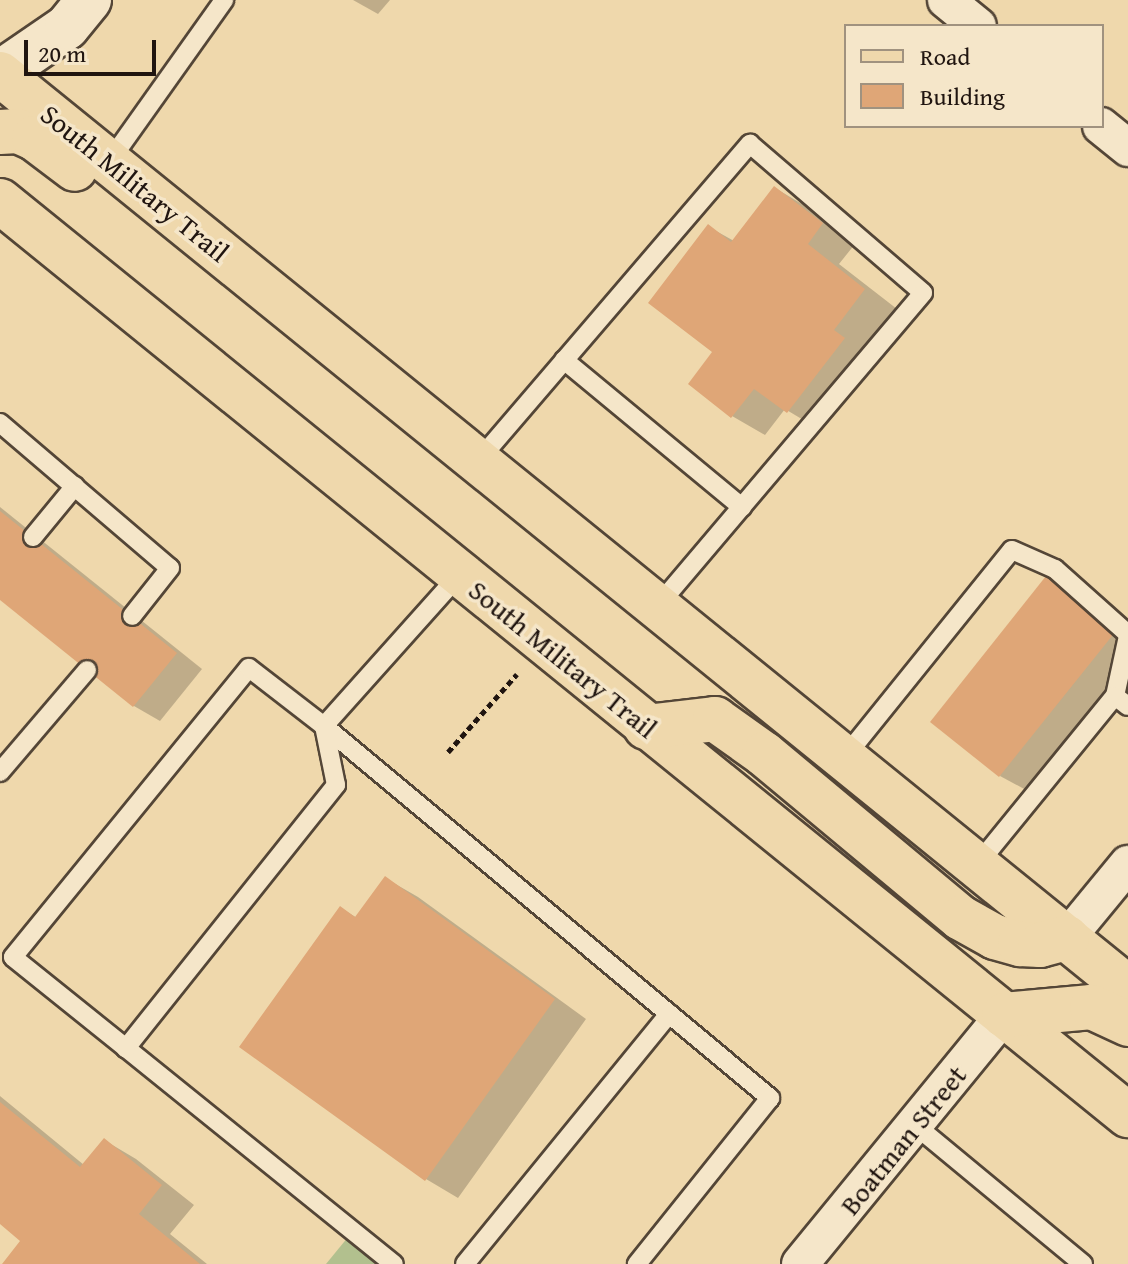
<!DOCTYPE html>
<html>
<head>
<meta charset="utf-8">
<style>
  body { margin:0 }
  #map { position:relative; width:1128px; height:1264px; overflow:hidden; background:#efd8ac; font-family:"Gentium Book Plus",serif }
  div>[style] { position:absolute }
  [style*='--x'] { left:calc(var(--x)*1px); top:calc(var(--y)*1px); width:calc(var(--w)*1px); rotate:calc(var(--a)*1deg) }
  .green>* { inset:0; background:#b2c08e }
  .shadow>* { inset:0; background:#0003 }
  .building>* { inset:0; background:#dfa677 }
  .path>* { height:5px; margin-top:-2.5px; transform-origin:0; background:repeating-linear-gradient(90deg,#201510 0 6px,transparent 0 10px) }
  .roads { filter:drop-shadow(2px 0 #544637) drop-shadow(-2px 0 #544637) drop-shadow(0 2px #544637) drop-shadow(0 -2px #544637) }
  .service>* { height:18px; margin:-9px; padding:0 9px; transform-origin:9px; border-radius:9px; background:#f5e6c9 }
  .minor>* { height:36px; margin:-18px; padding:0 18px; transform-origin:18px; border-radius:18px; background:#f5e6c9 }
  .tertiary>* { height:44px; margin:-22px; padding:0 22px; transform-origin:22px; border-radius:22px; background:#f5e6c9 }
  .primary>* { height:44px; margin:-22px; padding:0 22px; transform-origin:22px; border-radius:22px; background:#efd8ac }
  span { translate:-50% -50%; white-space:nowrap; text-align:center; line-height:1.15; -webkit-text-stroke:7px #f5e6c9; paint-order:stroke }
  .street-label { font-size:28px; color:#201510 }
  .legend { position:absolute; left:844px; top:24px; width:260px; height:104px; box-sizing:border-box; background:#f5e6c9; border:2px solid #a0927f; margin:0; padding:10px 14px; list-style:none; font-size:24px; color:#201510 }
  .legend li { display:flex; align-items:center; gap:16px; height:40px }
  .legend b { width:40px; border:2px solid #a0927f }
  .scale { position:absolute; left:24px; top:40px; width:132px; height:36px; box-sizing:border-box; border:4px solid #201510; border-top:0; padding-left:10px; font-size:24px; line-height:28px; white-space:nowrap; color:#201510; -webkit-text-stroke:6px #f5e6c9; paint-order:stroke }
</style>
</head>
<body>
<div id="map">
  <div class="green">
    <i style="clip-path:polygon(353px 1231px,394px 1264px,326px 1264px)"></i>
  </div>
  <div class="shadow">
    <i style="clip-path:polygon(353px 0,390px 0,378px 14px)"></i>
    <i style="clip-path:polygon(775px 188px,807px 207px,855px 244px,839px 264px,897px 309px,865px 350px,876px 358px,820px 430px,785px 409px,765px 435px,732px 416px,690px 384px,715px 352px,709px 227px,734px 241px)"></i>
    <i style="clip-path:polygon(0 507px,202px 669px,160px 721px,134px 706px,0 598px)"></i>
    <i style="clip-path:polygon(1046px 578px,1072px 593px,1128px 637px,1128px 662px,1026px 790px,1000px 776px)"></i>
    <i style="clip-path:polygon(385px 878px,418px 897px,586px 1019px,458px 1198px,426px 1179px,341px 908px,357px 918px)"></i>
    <i style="clip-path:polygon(0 1096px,84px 1165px,104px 1140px,136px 1159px,194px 1205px,170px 1234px,207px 1264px,4px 1264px,23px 1241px,0 1222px)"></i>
  </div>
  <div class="building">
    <i style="clip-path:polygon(774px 186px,823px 223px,808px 244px,865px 289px,834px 330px,845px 338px,787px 413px,754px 389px,731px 418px,688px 384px,712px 352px,648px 303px,708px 224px,731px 242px)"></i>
    <i style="clip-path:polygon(0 511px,177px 653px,133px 707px,0 600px)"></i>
    <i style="clip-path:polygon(1046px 576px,1116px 631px,999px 777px,930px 722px)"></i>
    <i style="clip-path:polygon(385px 876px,555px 999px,425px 1181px,239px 1047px,340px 906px,355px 917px)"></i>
    <i style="clip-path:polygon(0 1102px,80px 1167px,104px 1138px,162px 1185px,139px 1214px,200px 1264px,2px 1264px,20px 1241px,0 1224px)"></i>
  </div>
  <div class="path">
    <i style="--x:448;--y:752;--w:104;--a:-48.5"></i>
  </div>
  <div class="roads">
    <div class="service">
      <i style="--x:109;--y:162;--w:199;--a:-54.6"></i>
      <i style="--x:564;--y:360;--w:231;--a:39.6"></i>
      <i style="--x:0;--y:423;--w:223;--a:40.5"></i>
      <i style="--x:170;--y:568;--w:61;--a:128.4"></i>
      <i style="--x:478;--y:461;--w:418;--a:-49.4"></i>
      <i style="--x:750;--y:144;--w:228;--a:40.7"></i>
      <i style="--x:923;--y:293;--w:412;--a:130.3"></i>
      <i style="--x:33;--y:537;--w:66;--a:-50.5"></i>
      <i style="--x:1115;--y:696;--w:61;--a:-77.8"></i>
      <i style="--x:324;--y:726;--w:60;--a:78.5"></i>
      <i style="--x:336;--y:785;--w:337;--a:128.6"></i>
      <i style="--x:126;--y:1048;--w:344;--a:38.9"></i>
      <i style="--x:324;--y:726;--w:204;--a:-48.2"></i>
      <i style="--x:844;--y:758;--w:267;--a:-51.1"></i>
      <i style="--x:1012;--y:550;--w:47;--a:23.8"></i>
      <i style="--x:1055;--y:569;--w:98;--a:41.7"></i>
      <i style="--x:0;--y:772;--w:134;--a:-49.5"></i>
      <i style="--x:977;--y:865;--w:218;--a:-50.8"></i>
      <i style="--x:1115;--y:696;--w:16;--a:38"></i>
      <i style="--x:126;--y:1048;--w:145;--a:-141.2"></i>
      <i style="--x:13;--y:957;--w:373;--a:-50.8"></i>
      <i style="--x:249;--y:668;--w:95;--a:37.7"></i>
      <i style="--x:324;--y:726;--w:581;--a:39.83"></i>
      <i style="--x:770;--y:1098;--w:213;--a:128.7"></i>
      <i style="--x:915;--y:1125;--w:218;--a:39.6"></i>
      <i style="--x:465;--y:1264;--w:323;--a:-50.8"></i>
    </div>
    <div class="minor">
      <i style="--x:946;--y:0;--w:41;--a:39.1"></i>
      <i style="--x:1101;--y:126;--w:35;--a:39"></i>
      <i style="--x:1067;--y:938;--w:96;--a:-50.5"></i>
      <i style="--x:800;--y:1264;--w:322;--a:-50.7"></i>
    </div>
    <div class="tertiary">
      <i style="--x:0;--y:73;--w:81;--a:-34.5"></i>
      <i style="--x:67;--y:27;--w:35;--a:-51"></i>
    </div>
    <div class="primary">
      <i style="--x:0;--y:74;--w:1452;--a:39.02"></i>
      <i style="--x:0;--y:132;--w:18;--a:-3"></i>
      <i style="--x:18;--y:131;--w:17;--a:24"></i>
      <i style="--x:34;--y:138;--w:51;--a:37.1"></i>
      <i style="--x:0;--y:201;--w:1452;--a:39.02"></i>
      <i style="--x:646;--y:727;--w:69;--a:-6.6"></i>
      <i style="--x:715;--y:719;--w:60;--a:35.5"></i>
      <i style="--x:764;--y:754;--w:256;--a:39.8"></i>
      <i style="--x:961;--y:918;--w:39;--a:29"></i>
      <i style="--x:995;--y:937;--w:26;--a:16"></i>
      <i style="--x:1020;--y:944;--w:20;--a:3"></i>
      <i style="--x:1040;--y:945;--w:28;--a:-15"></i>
      <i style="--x:1004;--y:1015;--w:88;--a:-5.2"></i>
      <i style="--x:1092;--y:1007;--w:40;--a:25"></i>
    </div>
  </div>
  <div class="street-label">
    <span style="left:135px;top:183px;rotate:39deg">South Military Trail</span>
    <span style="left:563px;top:659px;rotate:39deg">South Military Trail</span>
    <span style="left:903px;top:1140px;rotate:-51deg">Boatman Street</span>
  </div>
  <ul class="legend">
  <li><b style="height:10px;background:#efd8ac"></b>Road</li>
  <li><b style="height:22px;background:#dfa677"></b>Building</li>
  </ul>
  <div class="scale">20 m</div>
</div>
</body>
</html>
